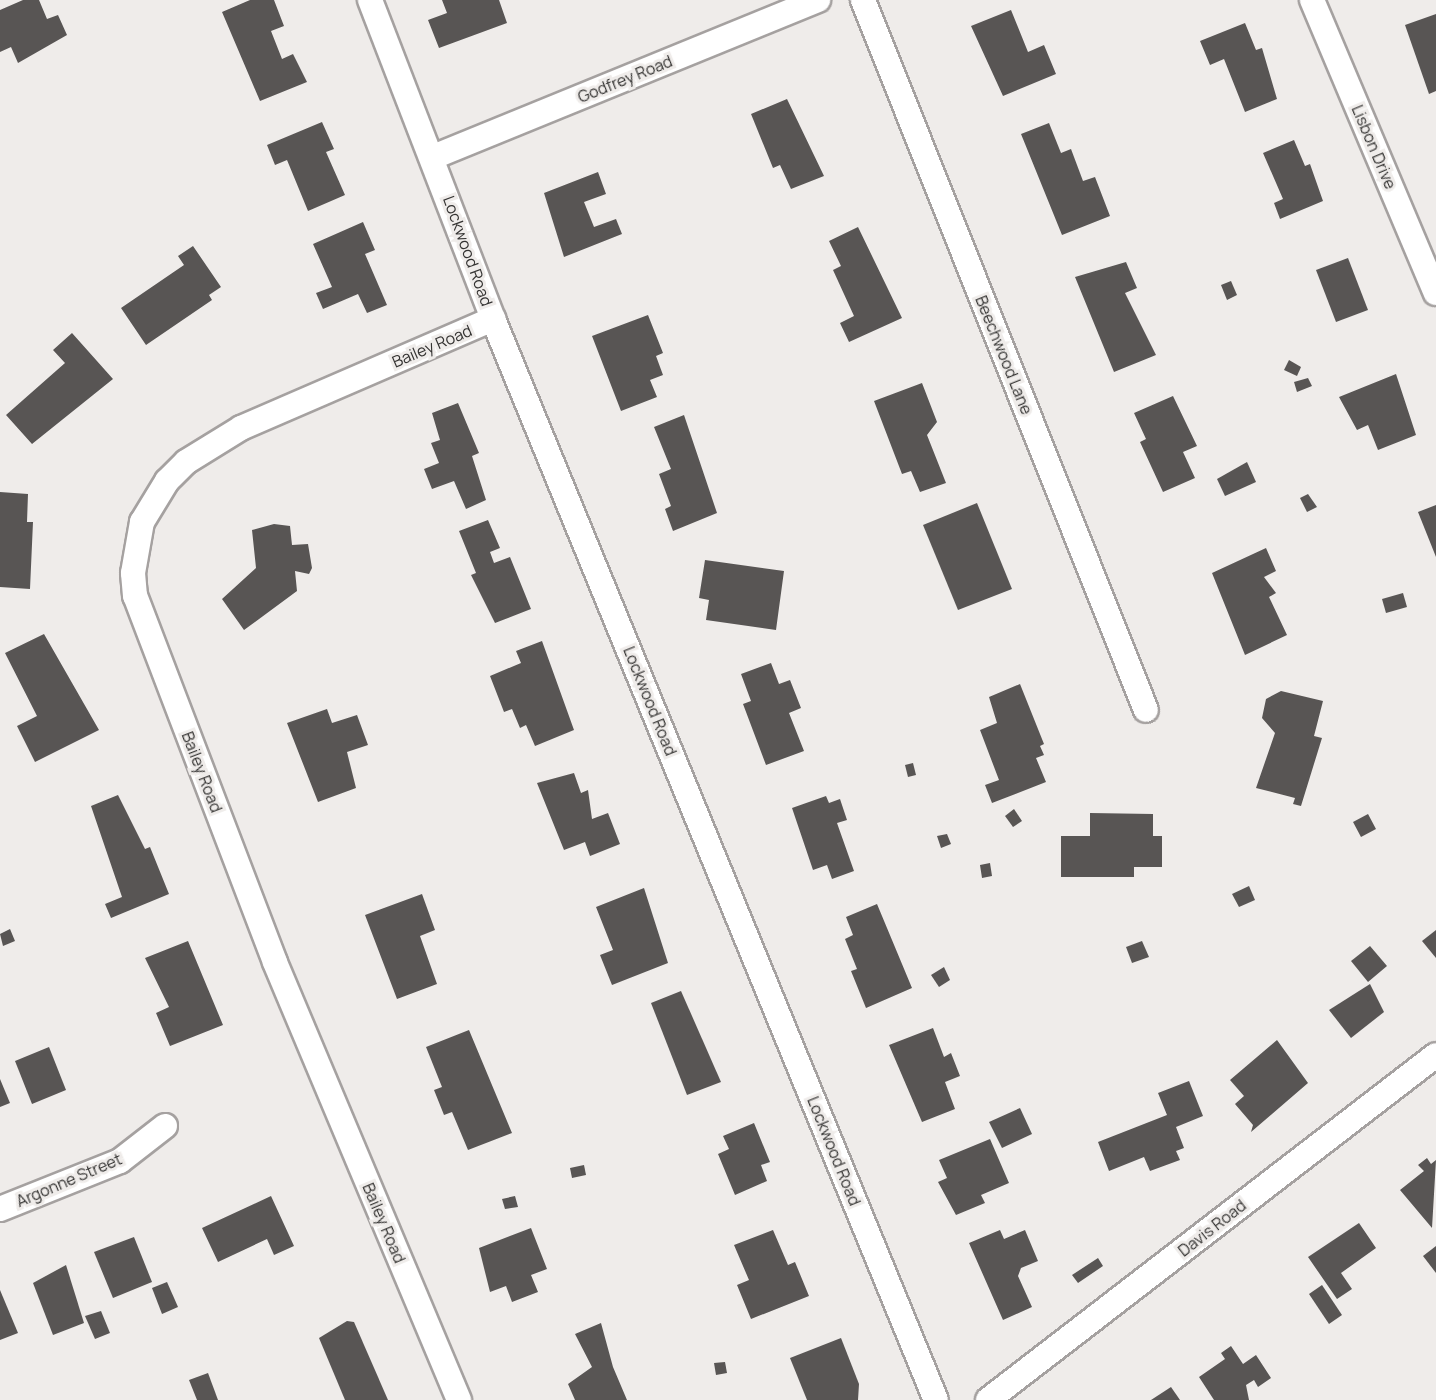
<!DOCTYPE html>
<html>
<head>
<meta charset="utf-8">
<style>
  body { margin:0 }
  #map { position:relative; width:1436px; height:1400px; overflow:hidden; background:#efecea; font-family:Manrope,sans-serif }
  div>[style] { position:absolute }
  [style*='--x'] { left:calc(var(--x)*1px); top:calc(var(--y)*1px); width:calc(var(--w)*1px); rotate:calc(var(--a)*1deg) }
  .building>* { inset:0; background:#585554 }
  .roads { filter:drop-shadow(2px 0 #a5a1a0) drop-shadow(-2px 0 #a5a1a0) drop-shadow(0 2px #a5a1a0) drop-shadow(0 -2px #a5a1a0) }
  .street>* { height:24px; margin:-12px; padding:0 12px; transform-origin:12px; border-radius:12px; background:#fff }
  span { translate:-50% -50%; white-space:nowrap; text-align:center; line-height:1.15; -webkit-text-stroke:6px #efecea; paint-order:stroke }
  .street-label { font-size:16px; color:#343332 }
</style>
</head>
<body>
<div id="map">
  <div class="building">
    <i style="clip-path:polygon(23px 0,39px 0,47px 19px,58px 15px,67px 35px,18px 63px,11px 47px,0 52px,0 10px)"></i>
    <i style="clip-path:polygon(250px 0,274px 0,284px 26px,271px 31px,282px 59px,293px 54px,307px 82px,260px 101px,222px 12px)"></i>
    <i style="clip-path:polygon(442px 0,499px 0,507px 23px,439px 48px,428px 20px,447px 13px)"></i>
    <i style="clip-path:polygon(1011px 10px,1028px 52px,1044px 45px,1056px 74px,1003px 96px,971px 26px)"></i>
    <i style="clip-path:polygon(1436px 14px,1436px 91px,1429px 94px,1405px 25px)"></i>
    <i style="clip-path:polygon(1245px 23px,1256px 50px,1262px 48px,1277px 99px,1245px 112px,1224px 59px,1210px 65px,1200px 41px)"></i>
    <i style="clip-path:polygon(787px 99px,824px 176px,791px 189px,780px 165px,773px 168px,751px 114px)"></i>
    <i style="clip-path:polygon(322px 122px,334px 149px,326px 152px,345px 195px,308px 211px,287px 160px,275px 165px,267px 145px)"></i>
    <i style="clip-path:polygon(1049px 123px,1061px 153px,1071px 149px,1083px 181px,1095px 177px,1110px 216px,1062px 235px,1021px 134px)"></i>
    <i style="clip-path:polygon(1294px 140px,1305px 166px,1310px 164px,1323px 201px,1280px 219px,1274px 203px,1283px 199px,1263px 153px)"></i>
    <i style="clip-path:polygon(598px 172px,606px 194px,584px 202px,594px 227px,616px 219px,622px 234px,564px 257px,544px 193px)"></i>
    <i style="clip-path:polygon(363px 222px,375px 250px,365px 254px,387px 305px,367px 313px,358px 294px,323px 309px,316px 293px,332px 287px,313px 244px)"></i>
    <i style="clip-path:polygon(858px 227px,902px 318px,849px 342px,840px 323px,854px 316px,833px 270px,841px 266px,829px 241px)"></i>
    <i style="clip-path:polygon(193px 246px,221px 287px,209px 295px,212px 300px,146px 345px,121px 308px,184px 265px,178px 256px)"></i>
    <i style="clip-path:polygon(1348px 258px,1368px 310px,1336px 322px,1316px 270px)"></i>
    <i style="clip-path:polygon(1126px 262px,1137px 288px,1125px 293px,1156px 355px,1114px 372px,1075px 277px)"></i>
    <i style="clip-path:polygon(1231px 281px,1237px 295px,1227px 300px,1221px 285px)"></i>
    <i style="clip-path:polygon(648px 315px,663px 353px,656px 356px,663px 375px,650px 380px,657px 397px,621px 411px,592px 336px)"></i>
    <i style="clip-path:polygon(72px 333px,113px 379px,32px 444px,6px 415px,65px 363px,53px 350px)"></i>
    <i style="clip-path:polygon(1289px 360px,1301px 367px,1297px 376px,1284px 370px)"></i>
    <i style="clip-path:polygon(1396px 374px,1416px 435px,1378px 450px,1368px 425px,1357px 430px,1339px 397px)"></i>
    <i style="clip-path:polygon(1308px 378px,1312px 386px,1297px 392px,1294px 382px)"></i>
    <i style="clip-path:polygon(922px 383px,937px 422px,927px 435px,946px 483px,920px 492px,911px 471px,902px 474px,874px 401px)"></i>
    <i style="clip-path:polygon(1173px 396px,1197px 446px,1183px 452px,1195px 478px,1163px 492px,1140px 442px,1146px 439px,1134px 413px)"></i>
    <i style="clip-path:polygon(458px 403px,479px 453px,472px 456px,486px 500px,466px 509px,454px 481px,432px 489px,424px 469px,439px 463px,431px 443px,440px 440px,432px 413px)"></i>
    <i style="clip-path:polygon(684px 415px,717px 513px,673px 531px,665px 509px,671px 506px,659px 474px,671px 469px,654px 427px)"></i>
    <i style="clip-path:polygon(1247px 462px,1256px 482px,1225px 496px,1217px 479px)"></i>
    <i style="clip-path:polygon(0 492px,28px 494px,27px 522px,33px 522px,30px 589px,0 587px)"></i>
    <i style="clip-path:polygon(1308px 494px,1317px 507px,1307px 512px,1300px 498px)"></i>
    <i style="clip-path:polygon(977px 503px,1012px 589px,958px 610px,923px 525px)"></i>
    <i style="clip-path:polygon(1436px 505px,1436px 557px,1418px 512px)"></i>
    <i style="clip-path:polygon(488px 520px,500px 548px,490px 552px,494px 563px,510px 557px,531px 609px,495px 623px,471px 575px,476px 573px,459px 531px)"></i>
    <i style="clip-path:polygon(274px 524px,290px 526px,292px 545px,308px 544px,312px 568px,309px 574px,295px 571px,297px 591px,244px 630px,222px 599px,256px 568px,252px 530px)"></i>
    <i style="clip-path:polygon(1266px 548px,1276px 571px,1264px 577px,1276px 593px,1269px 597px,1287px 635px,1245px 655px,1212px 573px)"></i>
    <i style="clip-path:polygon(705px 560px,784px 571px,776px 630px,706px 620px,709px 600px,699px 598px)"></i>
    <i style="clip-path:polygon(1403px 593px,1407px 607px,1386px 613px,1382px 599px)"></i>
    <i style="clip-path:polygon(44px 634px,99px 730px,35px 762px,17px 726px,37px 716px,5px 653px)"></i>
    <i style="clip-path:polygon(542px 641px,574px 730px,535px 746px,526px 725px,520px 728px,512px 709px,504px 712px,490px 676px,521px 663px,516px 651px)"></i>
    <i style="clip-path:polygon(771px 663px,779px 684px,790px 680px,801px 708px,789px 713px,804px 751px,766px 765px,743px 704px,751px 701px,741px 674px)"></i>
    <i style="clip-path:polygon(1020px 684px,1044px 744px,1040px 746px,1044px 755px,1036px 758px,1046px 782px,992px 803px,985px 785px,999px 780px,980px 730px,997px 723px,989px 697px)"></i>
    <i style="clip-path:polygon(1281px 691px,1323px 701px,1314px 736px,1322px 738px,1301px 806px,1293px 804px,1295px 798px,1256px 788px,1275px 733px,1262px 718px,1266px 699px)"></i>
    <i style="clip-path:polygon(327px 709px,332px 723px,357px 715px,368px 745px,347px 752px,356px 788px,318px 802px,287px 723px)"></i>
    <i style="clip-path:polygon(913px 763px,916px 775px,908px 777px,905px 765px)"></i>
    <i style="clip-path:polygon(574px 773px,581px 793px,588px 790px,592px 819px,608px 813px,620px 844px,590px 856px,585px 842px,564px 850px,537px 783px)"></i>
    <i style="clip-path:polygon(118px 795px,145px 849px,150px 847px,169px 894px,111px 918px,105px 904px,122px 897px,91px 806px)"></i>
    <i style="clip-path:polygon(826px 796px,829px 803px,840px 799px,847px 820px,837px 823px,854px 871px,832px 879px,827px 865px,813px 870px,792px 808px)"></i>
    <i style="clip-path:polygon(1014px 809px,1022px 821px,1013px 827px,1005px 816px)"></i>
    <i style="clip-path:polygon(1090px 813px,1153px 814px,1153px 836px,1162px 836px,1162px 867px,1134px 867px,1134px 877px,1061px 877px,1061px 836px,1090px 836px)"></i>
    <i style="clip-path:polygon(1368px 814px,1376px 829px,1361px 837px,1353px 822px)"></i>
    <i style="clip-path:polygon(947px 834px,951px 844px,941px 848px,937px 836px)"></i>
    <i style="clip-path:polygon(990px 863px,992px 876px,982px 878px,980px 865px)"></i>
    <i style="clip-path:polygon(1249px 886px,1255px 900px,1239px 907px,1232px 894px)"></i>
    <i style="clip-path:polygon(644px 888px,668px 963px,612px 985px,600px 955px,613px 950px,596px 907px)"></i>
    <i style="clip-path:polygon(422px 894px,435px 930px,420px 936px,437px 984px,397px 999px,365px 915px)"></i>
    <i style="clip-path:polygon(877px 904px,912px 988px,866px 1008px,851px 971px,857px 969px,845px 939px,853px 935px,846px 917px)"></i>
    <i style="clip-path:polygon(10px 929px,15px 941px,3px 946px,0 934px)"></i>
    <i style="clip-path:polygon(1436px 930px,1436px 958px,1422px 941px)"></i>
    <i style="clip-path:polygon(188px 941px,223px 1025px,170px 1046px,156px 1013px,169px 1007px,145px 958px)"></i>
    <i style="clip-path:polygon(1142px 941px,1149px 957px,1132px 963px,1126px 947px)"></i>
    <i style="clip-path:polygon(1370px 946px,1387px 966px,1368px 982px,1351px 961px)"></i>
    <i style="clip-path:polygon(944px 967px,950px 980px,939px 987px,931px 975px)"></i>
    <i style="clip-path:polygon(1370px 984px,1384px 1012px,1351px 1038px,1329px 1010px)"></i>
    <i style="clip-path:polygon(681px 991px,721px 1082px,687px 1095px,651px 1003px)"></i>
    <i style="clip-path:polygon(933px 1028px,944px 1057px,951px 1053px,960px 1076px,945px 1082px,955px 1109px,922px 1122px,889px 1045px)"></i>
    <i style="clip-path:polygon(469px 1030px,512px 1133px,468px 1150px,452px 1112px,444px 1115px,434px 1090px,442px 1087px,426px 1047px)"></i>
    <i style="clip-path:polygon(1277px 1040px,1308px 1083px,1251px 1132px,1253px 1125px,1235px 1104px,1244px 1096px,1230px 1080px)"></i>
    <i style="clip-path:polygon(49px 1047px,66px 1090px,32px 1104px,15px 1061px)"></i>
    <i style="clip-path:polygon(0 1079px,10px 1103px,0 1107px)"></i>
    <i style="clip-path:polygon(1189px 1081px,1203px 1116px,1176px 1127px,1184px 1148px,1176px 1151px,1180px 1160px,1150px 1171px,1144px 1157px,1109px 1171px,1098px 1142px,1167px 1115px,1158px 1093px)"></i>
    <i style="clip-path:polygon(1020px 1108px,1032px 1134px,1002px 1148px,989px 1122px)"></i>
    <i style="clip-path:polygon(754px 1123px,770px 1162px,761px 1165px,767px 1181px,735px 1195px,718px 1154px,729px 1149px,723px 1136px)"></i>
    <i style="clip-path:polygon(990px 1139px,1009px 1183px,981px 1195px,985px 1203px,956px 1215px,938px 1182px,947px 1178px,939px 1160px)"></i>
    <i style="clip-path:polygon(1427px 1158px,1431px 1164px,1436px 1160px,1432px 1228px,1400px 1190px,1424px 1171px,1418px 1165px)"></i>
    <i style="clip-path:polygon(584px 1165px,586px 1175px,572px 1178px,570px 1168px)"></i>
    <i style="clip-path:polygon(271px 1196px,294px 1246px,274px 1255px,267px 1239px,218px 1262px,202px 1228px)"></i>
    <i style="clip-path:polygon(515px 1196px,518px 1207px,505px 1209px,502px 1199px)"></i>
    <i style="clip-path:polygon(1359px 1223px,1376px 1248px,1341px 1273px,1352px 1289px,1337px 1299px,1308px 1257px)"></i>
    <i style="clip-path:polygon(531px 1228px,547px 1269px,531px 1275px,538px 1292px,512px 1302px,506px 1286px,490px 1292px,479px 1248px)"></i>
    <i style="clip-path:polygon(773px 1230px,788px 1265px,795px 1262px,809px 1296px,751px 1319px,737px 1285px,749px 1280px,734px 1245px)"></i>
    <i style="clip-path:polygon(1000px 1230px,1004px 1239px,1025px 1230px,1038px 1261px,1021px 1268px,1018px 1276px,1032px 1307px,1003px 1320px,969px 1243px)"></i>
    <i style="clip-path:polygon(134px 1237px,152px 1282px,113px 1298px,94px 1252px)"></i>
    <i style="clip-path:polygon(1436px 1246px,1436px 1273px,1423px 1256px)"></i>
    <i style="clip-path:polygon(1098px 1258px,1103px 1266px,1078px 1283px,1072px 1275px)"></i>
    <i style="clip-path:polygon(66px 1265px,84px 1323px,53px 1335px,33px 1283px)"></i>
    <i style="clip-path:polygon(167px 1282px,178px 1307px,162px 1314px,152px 1288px)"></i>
    <i style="clip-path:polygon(1322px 1285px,1342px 1315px,1329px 1324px,1309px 1294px)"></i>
    <i style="clip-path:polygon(0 1290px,18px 1333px,0 1340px)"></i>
    <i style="clip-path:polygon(101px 1311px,110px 1333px,95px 1339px,85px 1316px)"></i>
    <i style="clip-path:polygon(347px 1321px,354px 1322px,388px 1400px,345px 1400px,319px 1338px)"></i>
    <i style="clip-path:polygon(601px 1323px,613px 1367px,627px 1400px,575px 1400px,568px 1384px,592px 1367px,575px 1334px)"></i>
    <i style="clip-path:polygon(841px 1338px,859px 1384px,858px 1400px,807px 1400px,790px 1358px)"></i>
    <i style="clip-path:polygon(1231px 1346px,1243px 1364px,1256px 1355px,1271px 1378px,1258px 1387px,1254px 1380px,1246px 1385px,1249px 1400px,1214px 1400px,1199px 1377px,1225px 1359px,1221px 1353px)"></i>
    <i style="clip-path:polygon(725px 1362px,727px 1373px,716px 1375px,714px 1363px)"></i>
    <i style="clip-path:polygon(208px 1373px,218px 1400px,197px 1400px,189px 1380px)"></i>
    <i style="clip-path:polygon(1171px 1387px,1180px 1400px,1151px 1400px)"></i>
  </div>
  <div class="roads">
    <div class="street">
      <i style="--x:370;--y:0;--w:342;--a:68.9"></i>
      <i style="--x:493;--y:319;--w:1168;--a:67.72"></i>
      <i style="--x:863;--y:0;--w:764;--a:68.27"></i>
      <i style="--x:1312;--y:0;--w:318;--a:67.1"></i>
      <i style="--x:433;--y:157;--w:416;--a:-22.2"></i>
      <i style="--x:0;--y:1209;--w:129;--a:-21.8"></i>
      <i style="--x:120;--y:1161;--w:57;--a:-37.9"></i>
      <i style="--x:459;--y:1400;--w:475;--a:-112.8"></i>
      <i style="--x:275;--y:962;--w:392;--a:-110.9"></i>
      <i style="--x:135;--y:596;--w:23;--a:-95"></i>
      <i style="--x:133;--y:573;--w:52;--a:-80"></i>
      <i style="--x:142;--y:522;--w:48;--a:-58.6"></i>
      <i style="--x:167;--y:481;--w:27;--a:-45"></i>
      <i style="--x:186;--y:462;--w:65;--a:-31.7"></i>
      <i style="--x:241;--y:428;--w:275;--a:-23.4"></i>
      <i style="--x:988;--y:1400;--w:565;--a:-37.6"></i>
    </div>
  </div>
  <div class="street-label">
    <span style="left:625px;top:79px;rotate:-22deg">Godfrey Road</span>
    <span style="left:1374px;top:147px;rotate:67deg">Lisbon Drive</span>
    <span style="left:468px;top:251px;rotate:70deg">Lockwood Road</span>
    <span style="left:432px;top:346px;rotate:-23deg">Bailey Road</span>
    <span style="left:1004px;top:355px;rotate:68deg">Beechwood Lane</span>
    <span style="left:650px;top:701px;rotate:68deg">Lockwood Road</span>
    <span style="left:202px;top:772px;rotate:69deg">Bailey Road</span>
    <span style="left:834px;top:1151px;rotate:68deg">Lockwood Road</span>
    <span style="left:69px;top:1180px;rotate:-23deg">Argonne Street</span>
    <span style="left:384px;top:1223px;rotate:67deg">Bailey Road</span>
    <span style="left:1212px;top:1228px;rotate:-38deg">Davis Road</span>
  </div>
</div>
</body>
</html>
